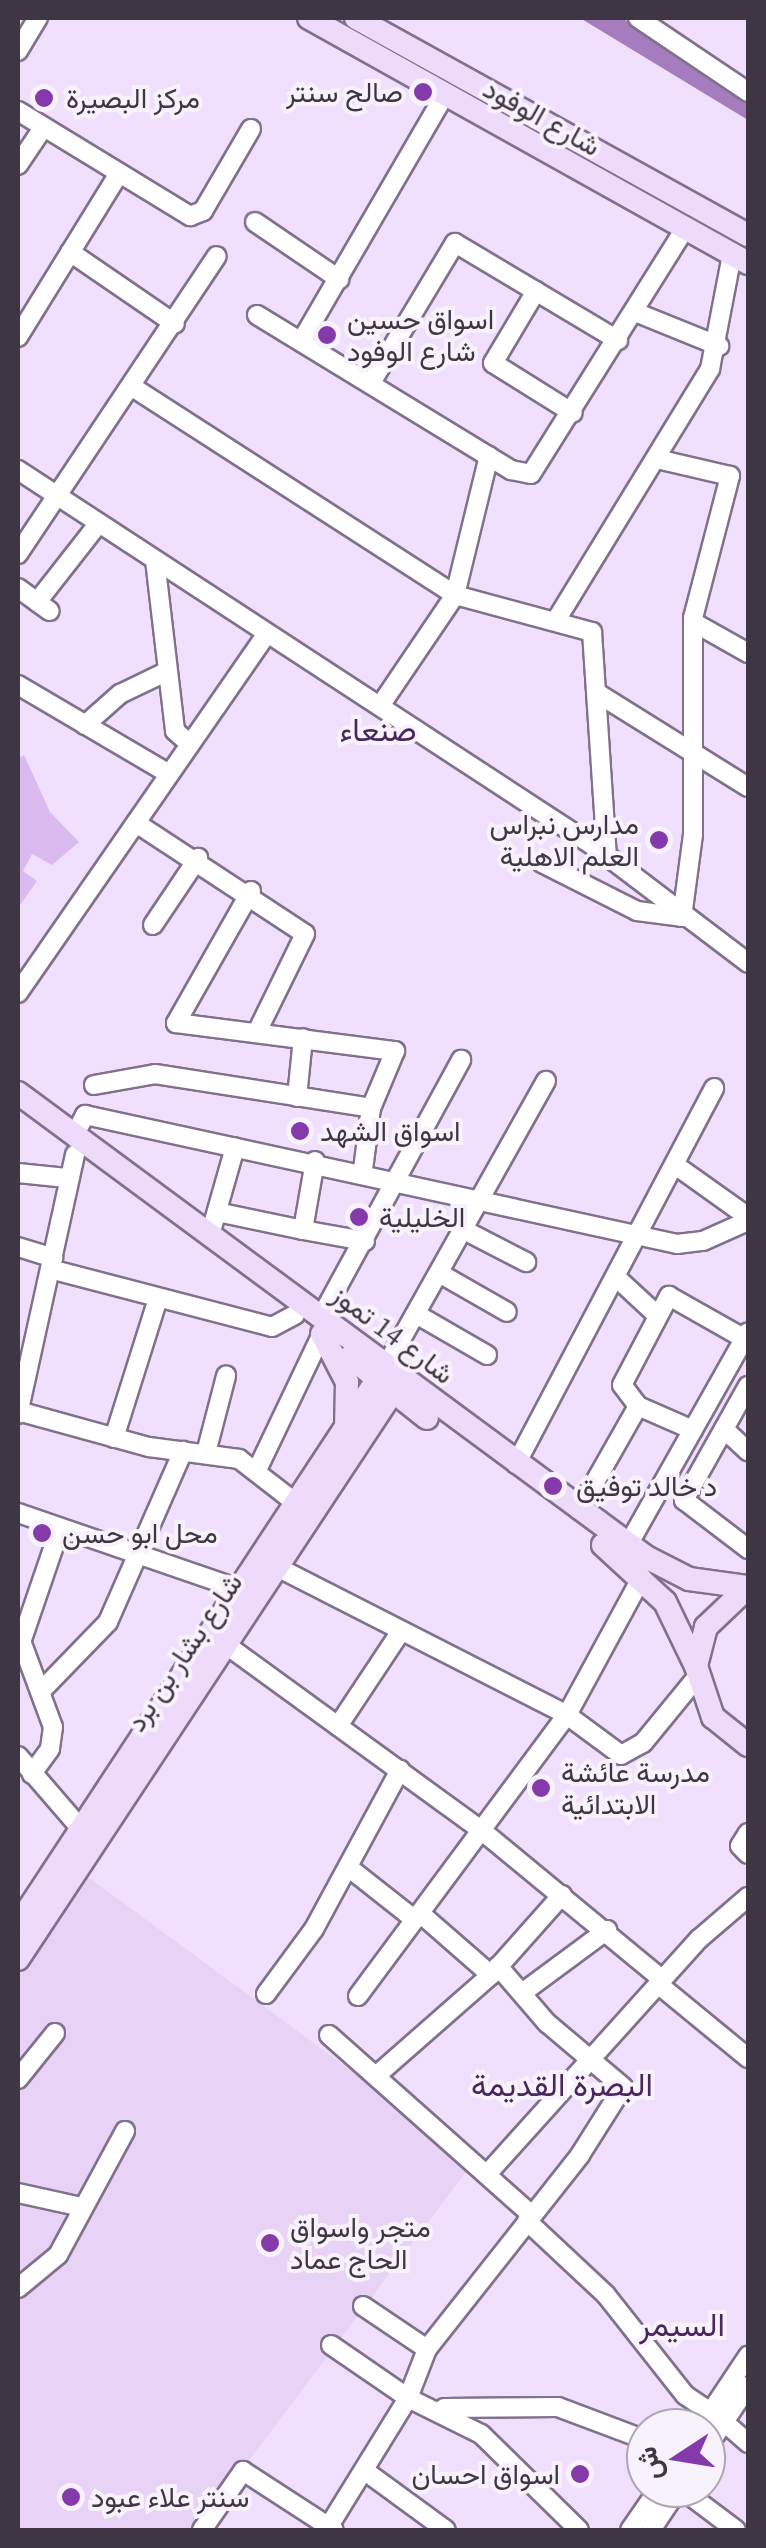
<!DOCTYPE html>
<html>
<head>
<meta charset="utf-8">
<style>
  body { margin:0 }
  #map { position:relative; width:766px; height:2548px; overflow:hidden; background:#f1e0fd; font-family:"Source Serif 4",Vazirmatn,serif }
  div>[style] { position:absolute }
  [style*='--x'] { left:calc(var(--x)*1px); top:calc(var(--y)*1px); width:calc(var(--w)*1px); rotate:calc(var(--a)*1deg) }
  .built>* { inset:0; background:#e8d3f7 }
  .green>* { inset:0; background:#dabaef }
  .water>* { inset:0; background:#a57dbf }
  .roads { filter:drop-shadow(2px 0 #81718c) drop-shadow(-2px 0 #81718c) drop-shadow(0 2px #81718c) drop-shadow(0 -2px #81718c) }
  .minor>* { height:18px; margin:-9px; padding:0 9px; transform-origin:9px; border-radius:9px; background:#fff }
  .major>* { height:22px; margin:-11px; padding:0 11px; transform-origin:11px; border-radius:11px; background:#eedafb }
  .dots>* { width:28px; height:28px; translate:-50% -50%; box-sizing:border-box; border:5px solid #f8f2fd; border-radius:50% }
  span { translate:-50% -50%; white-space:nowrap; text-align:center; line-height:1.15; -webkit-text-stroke:8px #f8f2fd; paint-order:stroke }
  .poi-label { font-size:28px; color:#3e3743 }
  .right { translate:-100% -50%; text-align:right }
  .left { translate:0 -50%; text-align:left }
  .street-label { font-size:28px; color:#3e3743 }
  .quarter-label { font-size:32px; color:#49265d }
  .frame { position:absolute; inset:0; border:20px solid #3e3743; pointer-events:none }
  .north { position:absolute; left:626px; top:2408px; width:100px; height:100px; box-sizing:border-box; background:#f8f2fd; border:2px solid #aea7b3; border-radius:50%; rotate:258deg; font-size:28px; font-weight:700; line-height:40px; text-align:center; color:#3e3743 }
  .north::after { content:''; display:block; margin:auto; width:35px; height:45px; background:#843aab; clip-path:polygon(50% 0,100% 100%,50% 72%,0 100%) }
</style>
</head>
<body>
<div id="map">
  <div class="built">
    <i style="clip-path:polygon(84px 1874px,474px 2161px,197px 2530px,18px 2530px,18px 1971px)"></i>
  </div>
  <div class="green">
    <i style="clip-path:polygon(24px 755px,50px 812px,79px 842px,52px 865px,32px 854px,23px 871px,37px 881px,18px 908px,18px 758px)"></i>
  </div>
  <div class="water">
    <i style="clip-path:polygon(580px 18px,622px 18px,748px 96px,748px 120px)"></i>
  </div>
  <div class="roads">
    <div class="minor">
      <i style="--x:638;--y:18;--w:133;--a:33.9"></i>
      <i style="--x:18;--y:51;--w:39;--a:-59"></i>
      <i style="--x:18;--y:111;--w:202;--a:31.4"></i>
      <i style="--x:190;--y:216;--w:14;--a:-21"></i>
      <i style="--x:203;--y:211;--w:95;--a:-59.7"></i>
      <i style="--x:18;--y:165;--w:45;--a:-56"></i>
      <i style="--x:255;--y:222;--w:102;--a:34.2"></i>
      <i style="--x:70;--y:252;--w:127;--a:34.4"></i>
      <i style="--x:536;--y:291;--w:84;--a:120.8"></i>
      <i style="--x:493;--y:363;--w:94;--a:32"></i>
      <i style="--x:635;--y:312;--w:91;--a:22"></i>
      <i style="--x:257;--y:315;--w:298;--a:31.4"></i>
      <i style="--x:511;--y:470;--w:20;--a:11"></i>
      <i style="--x:531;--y:474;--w:286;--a:-57.9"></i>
      <i style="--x:18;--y:337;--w:190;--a:-58.3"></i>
      <i style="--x:302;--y:340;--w:282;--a:-59.8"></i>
      <i style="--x:372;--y:381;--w:161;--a:-59"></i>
      <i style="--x:455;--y:243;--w:190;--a:30.8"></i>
      <i style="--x:134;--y:388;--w:382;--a:32.8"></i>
      <i style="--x:455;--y:595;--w:142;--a:15.1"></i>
      <i style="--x:592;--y:632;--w:225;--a:86.2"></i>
      <i style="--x:18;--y:470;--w:693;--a:33.16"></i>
      <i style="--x:598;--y:849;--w:188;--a:37.2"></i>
      <i style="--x:18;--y:554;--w:358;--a:-56.3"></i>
      <i style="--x:155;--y:560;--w:172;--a:83.3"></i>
      <i style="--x:175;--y:731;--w:20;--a:41"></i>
      <i style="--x:18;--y:588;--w:39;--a:36"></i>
      <i style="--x:37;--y:602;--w:100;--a:-51.9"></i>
      <i style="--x:558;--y:617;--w:291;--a:-58.5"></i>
      <i style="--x:710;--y:369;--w:116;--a:-79.1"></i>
      <i style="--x:693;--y:622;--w:63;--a:29.4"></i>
      <i style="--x:18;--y:685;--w:175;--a:30.5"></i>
      <i style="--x:597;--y:693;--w:178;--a:31.9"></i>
      <i style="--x:382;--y:703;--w:130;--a:-55.9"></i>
      <i style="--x:455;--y:595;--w:143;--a:-76.3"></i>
      <i style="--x:85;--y:725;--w:47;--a:-41.5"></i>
      <i style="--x:120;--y:694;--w:51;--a:-25.6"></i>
      <i style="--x:136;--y:823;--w:202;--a:33.3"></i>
      <i style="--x:305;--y:934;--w:109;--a:116.1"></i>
      <i style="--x:542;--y:863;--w:106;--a:26.8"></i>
      <i style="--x:637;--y:911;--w:45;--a:7.6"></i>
      <i style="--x:682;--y:917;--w:83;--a:-82.4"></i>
      <i style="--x:693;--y:835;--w:217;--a:-90"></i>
      <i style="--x:693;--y:618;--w:147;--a:-75.4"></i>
      <i style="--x:730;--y:476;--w:75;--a:-166.9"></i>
      <i style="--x:251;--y:891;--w:152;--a:119.6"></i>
      <i style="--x:176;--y:1023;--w:221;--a:7.3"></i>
      <i style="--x:395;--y:1051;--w:62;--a:112.8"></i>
      <i style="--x:371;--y:1108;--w:63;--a:97.4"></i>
      <i style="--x:153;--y:925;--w:81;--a:-56.1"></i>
      <i style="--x:18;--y:993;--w:437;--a:-55.3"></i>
      <i style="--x:94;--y:1085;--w:62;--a:-10.2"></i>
      <i style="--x:155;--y:1074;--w:219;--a:8.9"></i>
      <i style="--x:297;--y:1097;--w:59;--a:-84.2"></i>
      <i style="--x:74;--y:1136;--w:24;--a:-62"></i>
      <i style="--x:85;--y:1115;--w:606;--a:12.29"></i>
      <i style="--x:677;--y:1244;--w:26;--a:-7"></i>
      <i style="--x:703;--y:1241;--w:49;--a:-24"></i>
      <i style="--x:315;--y:1161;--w:70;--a:99.9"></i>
      <i style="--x:303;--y:1230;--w:63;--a:10.1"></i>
      <i style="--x:678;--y:1167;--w:86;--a:35.5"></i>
      <i style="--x:18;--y:1173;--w:49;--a:5.8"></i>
      <i style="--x:217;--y:1212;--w:88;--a:11.8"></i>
      <i style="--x:464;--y:1230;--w:70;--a:27.3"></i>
      <i style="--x:210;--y:1235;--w:91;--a:-74.1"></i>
      <i style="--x:18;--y:1247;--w:37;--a:17"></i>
      <i style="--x:50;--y:1269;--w:229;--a:14.6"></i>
      <i style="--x:272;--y:1327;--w:26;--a:-28"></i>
      <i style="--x:439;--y:1273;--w:78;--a:29.8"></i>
      <i style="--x:618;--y:1279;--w:54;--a:42.8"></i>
      <i style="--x:416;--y:1314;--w:82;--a:30"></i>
      <i style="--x:321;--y:1317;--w:293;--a:-61.4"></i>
      <i style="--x:386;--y:1366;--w:327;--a:-60.7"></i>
      <i style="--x:748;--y:1386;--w:131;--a:119.3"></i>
      <i style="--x:684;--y:1500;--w:81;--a:37.4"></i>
      <i style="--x:638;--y:1406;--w:26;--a:-127"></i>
      <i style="--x:622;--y:1385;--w:101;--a:-62.2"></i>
      <i style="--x:669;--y:1296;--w:87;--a:29.5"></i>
      <i style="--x:18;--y:1411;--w:136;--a:15.4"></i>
      <i style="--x:149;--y:1447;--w:91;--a:7.6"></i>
      <i style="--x:239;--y:1459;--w:72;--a:37.7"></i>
      <i style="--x:18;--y:1414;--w:266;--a:-77.6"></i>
      <i style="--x:724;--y:1429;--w:33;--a:43"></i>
      <i style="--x:114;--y:1438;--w:143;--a:-72.5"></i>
      <i style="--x:206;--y:1453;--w:80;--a:-75.4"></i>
      <i style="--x:516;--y:1464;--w:425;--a:-62.2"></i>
      <i style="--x:258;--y:1468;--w:148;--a:-64.5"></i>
      <i style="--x:579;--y:1510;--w:120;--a:-60.4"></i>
      <i style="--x:638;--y:1406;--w:60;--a:23.6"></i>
      <i style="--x:18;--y:1513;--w:234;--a:19"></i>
      <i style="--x:628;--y:1545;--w:244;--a:-60.6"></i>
      <i style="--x:277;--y:1567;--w:326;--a:27"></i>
      <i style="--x:567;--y:1715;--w:67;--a:36.5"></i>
      <i style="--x:621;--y:1755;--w:25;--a:-29"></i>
      <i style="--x:643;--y:1743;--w:85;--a:-50.7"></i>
      <i style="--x:225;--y:1644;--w:316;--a:36"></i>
      <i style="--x:481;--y:1830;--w:234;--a:39.5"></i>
      <i style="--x:23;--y:1646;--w:86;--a:69.7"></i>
      <i style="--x:53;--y:1727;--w:22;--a:98"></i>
      <i style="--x:50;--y:1749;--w:31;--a:126"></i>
      <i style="--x:18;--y:1651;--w:130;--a:-71.1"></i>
      <i style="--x:44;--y:1688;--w:92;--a:-45.9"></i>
      <i style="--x:108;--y:1622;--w:187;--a:-66.3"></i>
      <i style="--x:338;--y:1726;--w:114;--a:-56.4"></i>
      <i style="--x:18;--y:1756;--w:96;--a:49.2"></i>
      <i style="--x:748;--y:1833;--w:15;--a:122"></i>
      <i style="--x:740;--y:1846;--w:11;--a:45"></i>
      <i style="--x:348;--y:1867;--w:85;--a:38.3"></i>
      <i style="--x:421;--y:1914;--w:93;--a:41.1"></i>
      <i style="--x:658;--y:1984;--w:117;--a:39.4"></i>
      <i style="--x:522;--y:1993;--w:106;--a:-36.5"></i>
      <i style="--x:266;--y:1994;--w:81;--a:-53.6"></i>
      <i style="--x:314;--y:1929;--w:181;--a:-61.6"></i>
      <i style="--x:358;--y:1996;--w:350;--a:-53.4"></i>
      <i style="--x:567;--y:1715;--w:157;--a:-61.5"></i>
      <i style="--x:329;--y:2035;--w:271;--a:41.6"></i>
      <i style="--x:377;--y:2075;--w:152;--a:-41.3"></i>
      <i style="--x:491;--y:1975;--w:107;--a:-48.4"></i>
      <i style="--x:18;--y:2079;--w:59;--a:-51.2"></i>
      <i style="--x:489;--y:2172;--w:314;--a:-48"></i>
      <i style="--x:699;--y:1939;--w:65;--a:-40.6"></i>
      <i style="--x:18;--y:2193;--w:65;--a:12.5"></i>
      <i style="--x:527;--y:2221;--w:108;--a:43.1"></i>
      <i style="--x:606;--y:2295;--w:127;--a:51.7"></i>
      <i style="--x:685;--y:2395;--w:30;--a:34"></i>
      <i style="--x:18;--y:2288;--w:52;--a:-39.5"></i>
      <i style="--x:58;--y:2255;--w:141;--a:-61.6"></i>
      <i style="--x:363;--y:2306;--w:77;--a:33.9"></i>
      <i style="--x:331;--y:2345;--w:93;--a:34.5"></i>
      <i style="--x:408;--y:2398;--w:81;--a:26.3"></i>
      <i style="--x:481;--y:2434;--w:137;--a:44.4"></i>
      <i style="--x:444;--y:2408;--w:114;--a:-0.5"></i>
      <i style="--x:558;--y:2407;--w:94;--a:20.6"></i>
      <i style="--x:724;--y:2422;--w:32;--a:41"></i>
      <i style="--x:700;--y:2428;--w:87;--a:-56.3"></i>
      <i style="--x:706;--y:2449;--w:76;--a:-56.3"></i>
      <i style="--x:365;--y:2471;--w:100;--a:36.1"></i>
      <i style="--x:680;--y:2488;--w:70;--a:36.9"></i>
      <i style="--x:329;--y:2526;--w:150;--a:-58.3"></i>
      <i style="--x:408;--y:2398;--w:53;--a:-68.8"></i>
      <i style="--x:427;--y:2349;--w:247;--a:-51.7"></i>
      <i style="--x:580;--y:2155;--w:80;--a:-57.7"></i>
      <i style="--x:623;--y:2087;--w:99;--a:-139.9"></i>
      <i style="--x:547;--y:2023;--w:75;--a:-130.7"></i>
      <i style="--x:202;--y:2530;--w:72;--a:-55.2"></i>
      <i style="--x:243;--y:2471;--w:108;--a:33"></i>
      <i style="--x:630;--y:2530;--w:51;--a:-55.4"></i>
      <i style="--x:651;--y:2530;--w:50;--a:-56.3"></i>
    </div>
    <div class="major">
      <i style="--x:309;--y:18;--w:503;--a:29.17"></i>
      <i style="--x:356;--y:18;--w:448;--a:29"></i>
      <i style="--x:18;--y:1093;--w:781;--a:36.46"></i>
      <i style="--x:646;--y:1557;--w:48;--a:27.1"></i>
      <i style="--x:689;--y:1579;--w:60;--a:7.7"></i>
      <i style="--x:322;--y:1334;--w:54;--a:62.5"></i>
      <i style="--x:347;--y:1382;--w:47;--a:91.2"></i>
      <i style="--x:350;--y:1357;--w:98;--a:38.4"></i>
      <i style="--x:603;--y:1545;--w:84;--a:42.6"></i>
      <i style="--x:665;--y:1602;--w:71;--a:64.2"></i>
      <i style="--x:748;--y:1587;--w:58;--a:136.4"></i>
      <i style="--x:706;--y:1627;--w:40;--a:104.4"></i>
      <i style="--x:696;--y:1666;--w:54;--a:71.6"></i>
      <i style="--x:713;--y:1717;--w:45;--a:38.7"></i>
      <i style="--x:18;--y:1925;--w:666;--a:-56.64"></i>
      <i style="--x:18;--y:1959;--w:691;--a:-56.56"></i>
    </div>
  </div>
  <div class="dots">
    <i style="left:423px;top:92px;background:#843aab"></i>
    <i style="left:44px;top:98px;background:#843aab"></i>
    <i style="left:327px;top:335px;background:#843aab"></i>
    <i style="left:659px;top:840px;background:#843aab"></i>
    <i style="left:300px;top:1131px;background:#843aab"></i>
    <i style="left:359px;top:1217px;background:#843aab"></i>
    <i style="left:553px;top:1486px;background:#843aab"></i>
    <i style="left:42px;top:1533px;background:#843aab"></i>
    <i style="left:541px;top:1788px;background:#843aab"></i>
    <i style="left:270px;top:2243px;background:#843aab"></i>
    <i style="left:580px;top:2474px;background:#843aab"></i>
    <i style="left:71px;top:2497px;background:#843aab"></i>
  </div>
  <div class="poi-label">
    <span class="right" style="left:403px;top:92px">صالح سنتر</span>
    <span class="left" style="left:66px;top:98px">مركز البصيرة</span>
    <span class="left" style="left:347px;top:335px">اسواق حسين<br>شارع الوفود</span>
    <span class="right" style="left:639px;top:840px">مدارس نبراس<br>العلم الاهلية</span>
    <span class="left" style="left:320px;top:1131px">اسواق الشهد</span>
    <span class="left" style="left:379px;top:1217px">الخليلية</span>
    <span class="left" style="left:576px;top:1486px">د خالد توفيق</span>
    <span class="left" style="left:62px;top:1533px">محل ابو حسن</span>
    <span class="left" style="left:561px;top:1788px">مدرسة عائشة<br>الابتدائية</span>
    <span class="left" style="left:290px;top:2243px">متجر واسواق<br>الحاج عماد</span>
    <span class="right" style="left:560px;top:2474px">اسواق احسان</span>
    <span class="left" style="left:91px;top:2497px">سنتر علاء عبود</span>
  </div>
  <div class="street-label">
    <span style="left:542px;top:117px;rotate:29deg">شارع الوفود</span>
    <span style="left:393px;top:1334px;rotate:37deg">شارع 14 تموز</span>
    <span style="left:184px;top:1652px;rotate:-56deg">شارع بشار بن برد</span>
  </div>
  <div class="quarter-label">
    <span style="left:378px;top:730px">صنعاء</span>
    <span style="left:562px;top:2085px">البصرة القديمة</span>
    <span style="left:682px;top:2325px">السيمر</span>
  </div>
  <div class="frame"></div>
  <div class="north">ش</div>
</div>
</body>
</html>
